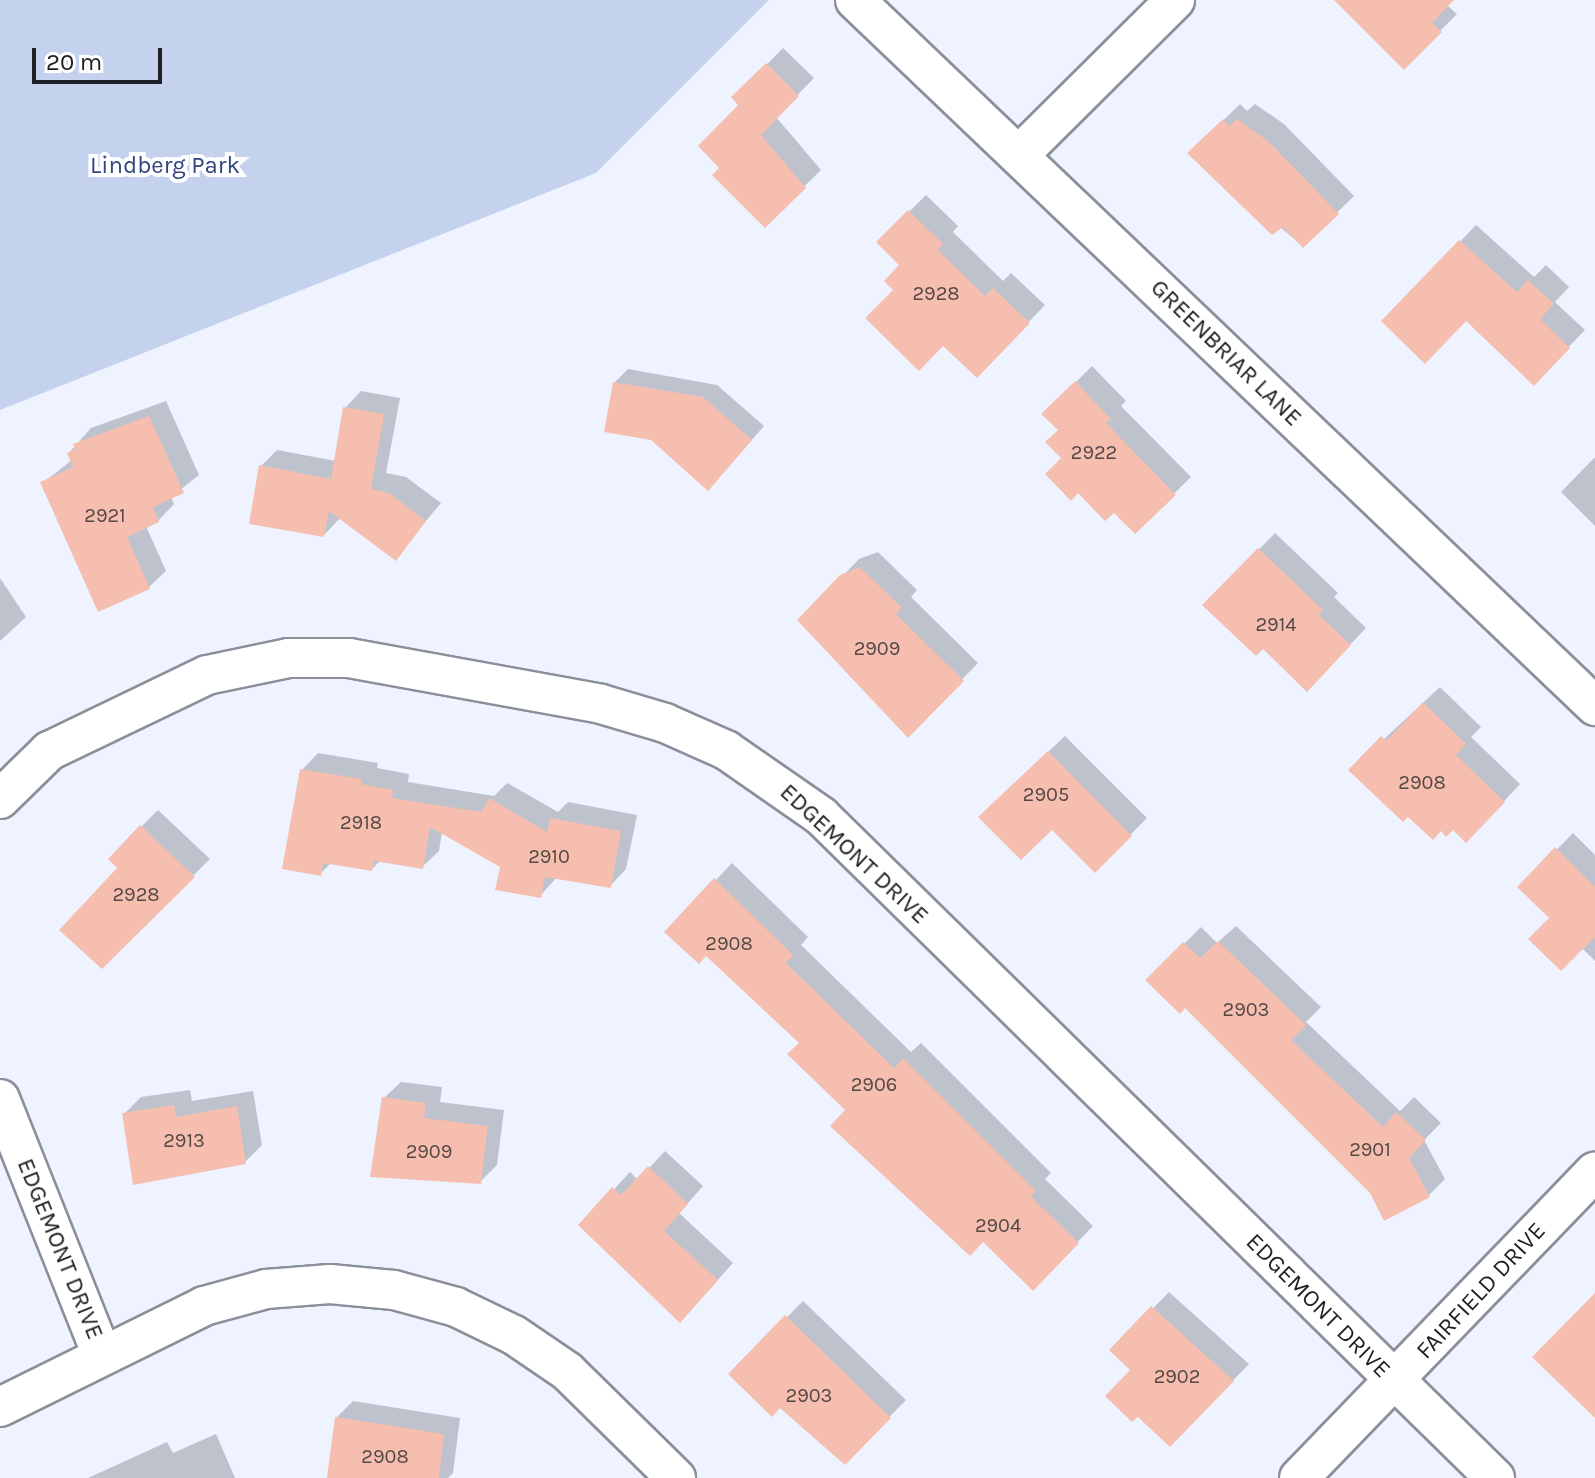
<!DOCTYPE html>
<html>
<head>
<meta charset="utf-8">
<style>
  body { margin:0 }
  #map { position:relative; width:1595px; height:1478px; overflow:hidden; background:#eef3ff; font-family:Karla,sans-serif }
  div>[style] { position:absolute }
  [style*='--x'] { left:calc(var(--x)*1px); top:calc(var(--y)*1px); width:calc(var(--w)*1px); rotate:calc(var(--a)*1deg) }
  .green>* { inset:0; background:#c5d2ee }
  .shadow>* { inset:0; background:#0003 }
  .building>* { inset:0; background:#f5beae }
  .roads { filter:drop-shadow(2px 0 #8a8f99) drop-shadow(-2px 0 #8a8f99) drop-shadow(0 2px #8a8f99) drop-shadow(0 -2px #8a8f99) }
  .street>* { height:38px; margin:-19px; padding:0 19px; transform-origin:19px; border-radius:19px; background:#fff }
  span { translate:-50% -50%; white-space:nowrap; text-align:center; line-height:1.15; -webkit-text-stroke:8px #fff; paint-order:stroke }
  .number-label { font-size:20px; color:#544846 }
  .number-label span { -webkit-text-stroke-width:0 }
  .park-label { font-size:24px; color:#31467e }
  .street-label { font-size:24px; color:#1e2024 }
  .scale { position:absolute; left:32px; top:48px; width:130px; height:36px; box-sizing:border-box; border:4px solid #1e2024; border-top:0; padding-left:10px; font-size:24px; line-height:28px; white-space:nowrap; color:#1e2024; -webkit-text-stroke:6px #fff; paint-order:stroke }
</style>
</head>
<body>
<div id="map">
  <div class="green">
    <i style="clip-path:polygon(0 0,769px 0,596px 173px,0 410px)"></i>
  </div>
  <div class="shadow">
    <i style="clip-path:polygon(1360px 0,1452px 0,1447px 5px,1457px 14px,1404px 67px)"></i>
    <i style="clip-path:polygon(783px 48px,814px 78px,776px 117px,821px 170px,765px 225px,722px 168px,741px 105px,734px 98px)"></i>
    <i style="clip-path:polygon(1240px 104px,1247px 111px,1255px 104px,1284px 124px,1354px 196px,1303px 246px,1190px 153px)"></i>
    <i style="clip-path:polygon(926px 195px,958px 226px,953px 232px,1003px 281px,1011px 273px,1045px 305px,977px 375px,896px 290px,902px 265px,879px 242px)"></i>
    <i style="clip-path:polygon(1476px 225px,1534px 277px,1546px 265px,1569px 287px,1555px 302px,1585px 330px,1534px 383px,1467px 318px,1384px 321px)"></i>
    <i style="clip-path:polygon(1092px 366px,1126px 401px,1121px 406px,1191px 477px,1135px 532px,1063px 458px,1060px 430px,1044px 414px)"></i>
    <i style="clip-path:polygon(628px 369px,717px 385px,764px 426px,721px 475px,615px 382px)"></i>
    <i style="clip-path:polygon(361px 391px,400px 398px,386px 473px,406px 477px,441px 503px,395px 558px,341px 517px,324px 535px,261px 466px,277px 450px,336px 461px,345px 408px)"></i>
    <i style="clip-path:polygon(166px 401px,199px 475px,171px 497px,174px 504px,158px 521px,146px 526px,166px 571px,149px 587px,43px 483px,72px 460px,69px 453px,91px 428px)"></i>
    <i style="clip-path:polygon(1594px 458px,1595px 458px,1595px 526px,1561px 492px)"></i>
    <i style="clip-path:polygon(1275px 533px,1338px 593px,1334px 597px,1366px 628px,1323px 673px,1263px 647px,1205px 605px)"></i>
    <i style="clip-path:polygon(878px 552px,917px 590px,911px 597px,978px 663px,908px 735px,800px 620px,859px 559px)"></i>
    <i style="clip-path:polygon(0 578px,26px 617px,0 641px)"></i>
    <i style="clip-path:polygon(1440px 687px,1481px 727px,1471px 737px,1520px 784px,1483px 824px,1453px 827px,1351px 770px)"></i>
    <i style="clip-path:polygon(1065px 736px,1147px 818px,1095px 870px,1052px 827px,997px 800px)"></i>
    <i style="clip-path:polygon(318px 753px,378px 763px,377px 768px,409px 774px,408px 782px,494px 796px,507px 783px,558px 812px,568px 802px,637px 815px,626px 869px,610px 886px,557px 877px,540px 896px,502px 866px,442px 832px,439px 851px,422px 867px,381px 860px,372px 869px,332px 862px,320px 874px,302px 770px)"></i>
    <i style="clip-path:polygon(158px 810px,210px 859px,102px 966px,141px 827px)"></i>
    <i style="clip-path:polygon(1573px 833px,1595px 855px,1595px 961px,1520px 887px)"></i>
    <i style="clip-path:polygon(732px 863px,808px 937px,801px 945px,911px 1052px,921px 1043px,1051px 1173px,1045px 1179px,1093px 1226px,1033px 1288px,848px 1110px,801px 1043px,706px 954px,667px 932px)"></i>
    <i style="clip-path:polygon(1236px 926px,1321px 1007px,1306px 1022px,1400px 1111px,1414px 1097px,1441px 1123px,1424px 1140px,1445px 1179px,1428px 1196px,1371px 1192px,1185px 1006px,1148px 980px,1201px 927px,1217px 943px)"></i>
    <i style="clip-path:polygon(401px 1082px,442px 1087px,440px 1102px,504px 1110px,497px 1165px,480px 1182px,384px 1098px)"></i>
    <i style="clip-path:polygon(190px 1090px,192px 1101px,253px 1091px,262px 1145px,245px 1162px,124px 1114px,141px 1097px)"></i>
    <i style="clip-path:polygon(665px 1151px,703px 1186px,679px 1213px,733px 1263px,696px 1304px,581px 1225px,630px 1172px,638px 1180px)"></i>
    <i style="clip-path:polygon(1169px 1292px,1249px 1364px,1170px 1445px,1138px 1414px,1133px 1370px,1112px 1350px)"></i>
    <i style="clip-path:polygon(803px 1301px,906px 1400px,845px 1462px,781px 1406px,731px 1374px)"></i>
    <i style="clip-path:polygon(353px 1401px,460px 1418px,453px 1473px,448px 1478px,329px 1478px,336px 1418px)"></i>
    <i style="clip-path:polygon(216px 1434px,235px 1478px,88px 1478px,167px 1442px,173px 1453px)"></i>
  </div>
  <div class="building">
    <i style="clip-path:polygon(1334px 0,1454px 0,1432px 23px,1442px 32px,1404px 70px)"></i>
    <i style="clip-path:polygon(766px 63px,799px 96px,761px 135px,806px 188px,765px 228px,712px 175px,719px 168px,698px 146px,738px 105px,731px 97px)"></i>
    <i style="clip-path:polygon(1223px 119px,1229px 126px,1237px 119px,1268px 141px,1339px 214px,1303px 248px,1283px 227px,1272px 235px,1187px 153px)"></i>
    <i style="clip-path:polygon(908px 210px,943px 244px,938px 250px,985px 296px,993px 288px,1030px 323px,977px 378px,943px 346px,919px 371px,865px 318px,893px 290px,884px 281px,899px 265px,876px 242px)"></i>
    <i style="clip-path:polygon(1459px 240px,1517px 292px,1528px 280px,1554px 304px,1540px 319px,1570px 348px,1534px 386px,1466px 321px,1425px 364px,1381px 321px)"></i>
    <i style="clip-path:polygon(1075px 381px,1111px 419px,1106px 423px,1176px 495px,1135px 534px,1114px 513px,1105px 521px,1078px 493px,1071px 501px,1045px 474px,1061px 458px,1045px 442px,1058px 430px,1041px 414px)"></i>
    <i style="clip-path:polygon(613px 382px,703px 397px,752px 440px,708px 491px,651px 440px,604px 432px)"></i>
    <i style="clip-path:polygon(343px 407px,384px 414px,371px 489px,389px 493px,426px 521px,396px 561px,329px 511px,324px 537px,249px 524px,259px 465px,331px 479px)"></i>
    <i style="clip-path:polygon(149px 416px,184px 493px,153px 507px,159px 522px,127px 537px,150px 589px,98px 612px,40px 482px,73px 467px,67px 453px,75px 449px,73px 444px)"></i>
    <i style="clip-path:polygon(1258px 548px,1323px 610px,1319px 615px,1351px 645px,1307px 692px,1263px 649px,1256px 656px,1202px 605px)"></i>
    <i style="clip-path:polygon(860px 567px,902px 608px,896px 614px,964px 681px,908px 738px,797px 620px,840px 575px)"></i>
    <i style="clip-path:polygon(1423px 702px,1466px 744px,1456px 755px,1505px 802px,1466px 843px,1453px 830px,1446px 837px,1441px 831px,1433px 840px,1408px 817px,1403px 822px,1348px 770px,1381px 736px,1386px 741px)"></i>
    <i style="clip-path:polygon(1048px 751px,1132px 836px,1095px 873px,1052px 830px,1021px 860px,978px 817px)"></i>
    <i style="clip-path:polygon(300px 769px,362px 779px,361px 784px,393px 790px,392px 798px,481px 812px,489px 798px,547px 832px,550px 818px,621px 831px,611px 888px,545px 877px,541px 898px,495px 890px,500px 867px,430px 827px,423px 869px,374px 861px,372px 871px,323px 863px,321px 876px,282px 869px)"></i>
    <i style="clip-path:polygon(140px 825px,195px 877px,102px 969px,59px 930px,117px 868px,108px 859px)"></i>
    <i style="clip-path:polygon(1555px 847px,1595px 887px,1595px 937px,1561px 971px,1528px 939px,1549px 918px,1517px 887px)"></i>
    <i style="clip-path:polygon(714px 878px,793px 955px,786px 963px,894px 1068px,903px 1058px,1036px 1191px,1031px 1197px,1079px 1243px,1033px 1291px,983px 1242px,970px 1256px,830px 1126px,845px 1110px,787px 1054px,799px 1043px,706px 956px,699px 964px,664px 932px)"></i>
    <i style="clip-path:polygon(1218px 941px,1306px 1025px,1291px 1040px,1383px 1127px,1396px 1112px,1426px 1140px,1409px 1158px,1430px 1197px,1384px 1221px,1370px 1193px,1185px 1008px,1180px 1014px,1145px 980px,1183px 942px,1200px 958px)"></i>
    <i style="clip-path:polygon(382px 1097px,426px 1103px,424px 1118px,488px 1126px,481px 1184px,370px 1177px)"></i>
    <i style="clip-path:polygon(174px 1105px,176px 1117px,237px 1106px,246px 1164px,133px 1185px,122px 1113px)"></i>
    <i style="clip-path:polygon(648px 1166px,688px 1204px,664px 1231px,718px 1280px,680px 1323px,578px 1225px,612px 1187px,621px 1195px)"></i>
    <i style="clip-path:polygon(1595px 1293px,1595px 1418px,1532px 1357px)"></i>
    <i style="clip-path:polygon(1151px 1306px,1234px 1381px,1170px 1447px,1138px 1417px,1132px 1422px,1105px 1396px,1130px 1370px,1109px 1350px)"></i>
    <i style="clip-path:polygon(785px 1315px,891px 1418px,845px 1465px,780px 1408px,772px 1417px,728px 1374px)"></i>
    <i style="clip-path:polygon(335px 1417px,444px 1434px,439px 1478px,327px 1478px)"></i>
  </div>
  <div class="roads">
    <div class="street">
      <i style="--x:855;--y:0;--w:1023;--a:43.65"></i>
      <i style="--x:1019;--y:155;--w:220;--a:-44.8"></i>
      <i style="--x:0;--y:799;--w:69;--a:-44.4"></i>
      <i style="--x:49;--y:751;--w:175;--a:-25.7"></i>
      <i style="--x:207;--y:675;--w:84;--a:-11.7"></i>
      <i style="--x:289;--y:658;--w:60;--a:0"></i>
      <i style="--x:349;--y:658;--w:256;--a:10.3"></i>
      <i style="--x:601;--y:704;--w:67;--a:16.5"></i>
      <i style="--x:665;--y:723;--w:67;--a:23.9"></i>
      <i style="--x:726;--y:750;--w:116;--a:34.8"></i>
      <i style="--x:821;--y:816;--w:945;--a:44.49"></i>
      <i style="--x:0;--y:1099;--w:276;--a:68.3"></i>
      <i style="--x:0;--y:1407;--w:228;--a:-26.3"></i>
      <i style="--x:204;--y:1306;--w:64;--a:-15.3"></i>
      <i style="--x:266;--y:1289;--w:64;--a:-4.5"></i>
      <i style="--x:330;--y:1284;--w:64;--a:5.4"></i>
      <i style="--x:394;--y:1290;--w:64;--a:15.3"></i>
      <i style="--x:456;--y:1307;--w:64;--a:25.8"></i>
      <i style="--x:514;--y:1335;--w:64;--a:34.2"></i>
      <i style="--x:567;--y:1371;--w:153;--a:44.5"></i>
      <i style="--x:1299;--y:1478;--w:426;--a:-46"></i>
    </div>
  </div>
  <div class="number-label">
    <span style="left:936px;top:293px">2928</span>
    <span style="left:1094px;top:452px">2922</span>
    <span style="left:105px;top:515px">2921</span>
    <span style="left:1276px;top:624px">2914</span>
    <span style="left:877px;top:648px">2909</span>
    <span style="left:1422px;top:782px">2908</span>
    <span style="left:1046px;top:794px">2905</span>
    <span style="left:361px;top:822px">2918</span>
    <span style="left:549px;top:856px">2910</span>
    <span style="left:136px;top:894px">2928</span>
    <span style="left:729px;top:943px">2908</span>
    <span style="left:1246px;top:1009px">2903</span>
    <span style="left:874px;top:1084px">2906</span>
    <span style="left:184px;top:1140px">2913</span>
    <span style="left:1370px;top:1149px">2901</span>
    <span style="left:429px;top:1151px">2909</span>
    <span style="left:998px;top:1225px">2904</span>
    <span style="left:1177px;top:1376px">2902</span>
    <span style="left:809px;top:1395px">2903</span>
    <span style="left:385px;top:1456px">2908</span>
  </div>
  <div class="park-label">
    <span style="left:165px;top:166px">Lindberg Park</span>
  </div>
  <div class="street-label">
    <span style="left:1226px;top:353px;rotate:44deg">GREENBRIAR LANE</span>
    <span style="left:854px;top:854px;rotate:43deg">EDGEMONT DRIVE</span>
    <span style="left:60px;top:1249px;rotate:68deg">EDGEMONT DRIVE</span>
    <span style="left:1481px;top:1291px;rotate:-47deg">FAIRFIELD DRIVE</span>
    <span style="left:1318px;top:1306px;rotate:45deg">EDGEMONT DRIVE</span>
  </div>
  <div class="scale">20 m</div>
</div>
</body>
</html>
